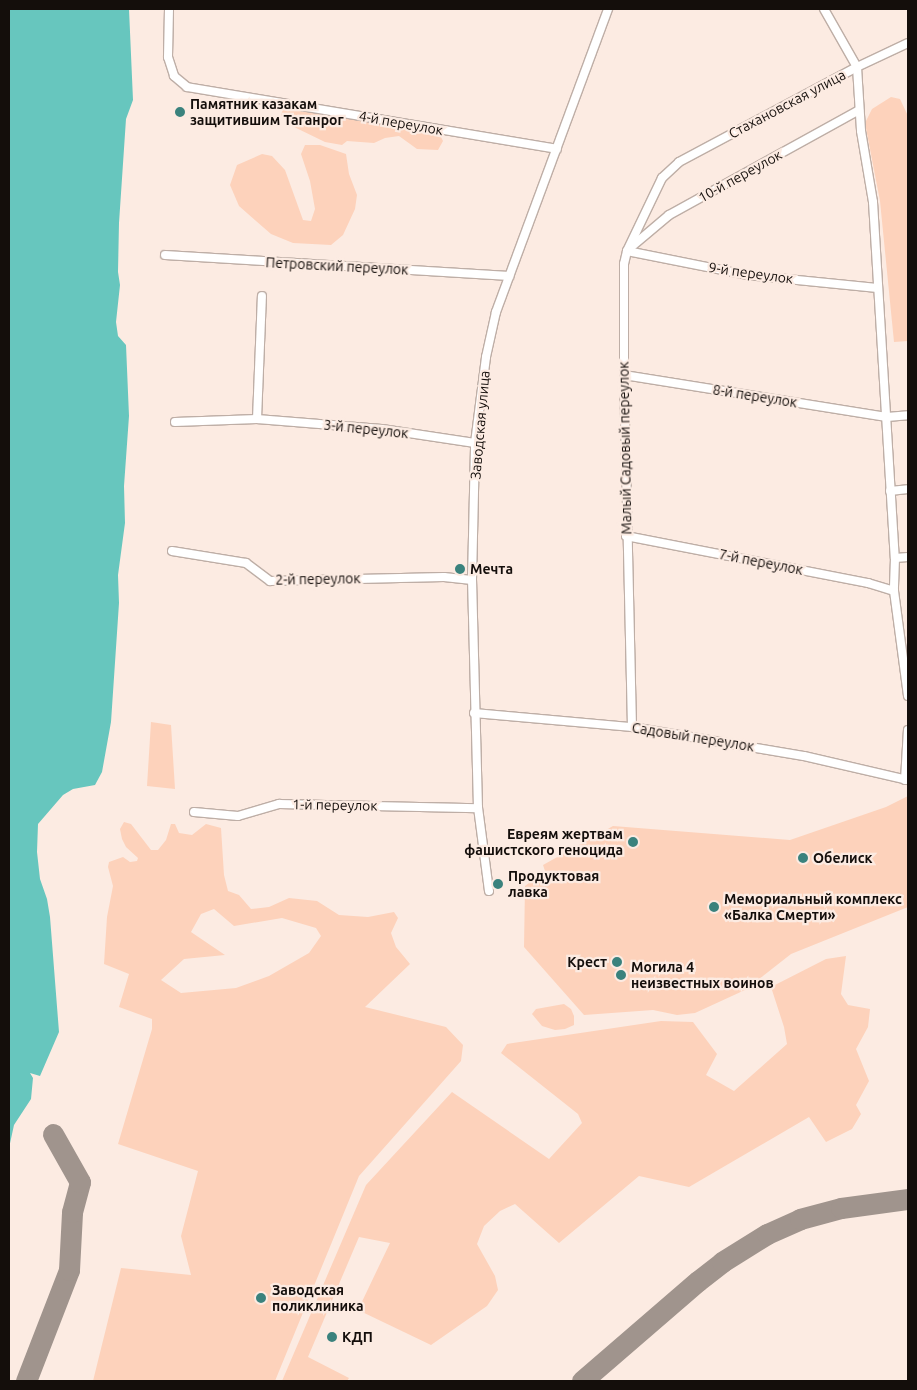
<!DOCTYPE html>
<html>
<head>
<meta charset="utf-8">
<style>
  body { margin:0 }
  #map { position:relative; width:917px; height:1390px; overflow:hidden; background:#fcebe2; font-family:Ubuntu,sans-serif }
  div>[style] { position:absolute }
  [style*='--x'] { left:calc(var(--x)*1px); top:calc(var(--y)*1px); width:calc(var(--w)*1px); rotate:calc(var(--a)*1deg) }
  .green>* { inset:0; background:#fdd2bb }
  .water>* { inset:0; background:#67c6be }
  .taxiway>* { height:21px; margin:-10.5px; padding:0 10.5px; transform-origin:10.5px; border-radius:10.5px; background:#a0948d }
  .roads { filter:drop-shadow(1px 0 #beaea6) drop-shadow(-1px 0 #beaea6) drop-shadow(0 1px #beaea6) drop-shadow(0 -1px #beaea6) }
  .minor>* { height:8px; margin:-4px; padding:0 4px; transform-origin:4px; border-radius:4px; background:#fff }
  .dots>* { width:14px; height:14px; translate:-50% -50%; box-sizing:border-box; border:2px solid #fcebe2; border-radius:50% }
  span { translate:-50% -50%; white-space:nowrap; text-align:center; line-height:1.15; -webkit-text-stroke:4.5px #fcebe2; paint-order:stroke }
  .poi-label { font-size:14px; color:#140e0b; font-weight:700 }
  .left { translate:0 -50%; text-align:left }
  .right { translate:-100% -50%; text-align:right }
  .street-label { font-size:14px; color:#140e0b }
  .frame { position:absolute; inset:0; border:10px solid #140e0b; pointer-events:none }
</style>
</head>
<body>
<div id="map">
  <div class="green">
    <i style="clip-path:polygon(891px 97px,900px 99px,908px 116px,908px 341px,894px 342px,880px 201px,865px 123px,872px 109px)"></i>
    <i style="clip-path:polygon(283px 109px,297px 109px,439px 133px,443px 141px,438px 150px,417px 149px,399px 136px,385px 138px,374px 143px,347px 141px,342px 145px,325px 142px,290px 125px,281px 115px)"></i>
    <i style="clip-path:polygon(305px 145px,320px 145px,346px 154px,349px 174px,357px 195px,355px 209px,343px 235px,331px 245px,293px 243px,271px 234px,239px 206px,230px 185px,237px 165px,262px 154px,272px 156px,285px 170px,303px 220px,311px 221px,315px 209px,310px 181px,301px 154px)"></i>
    <i style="clip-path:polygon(151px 722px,171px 725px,175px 789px,147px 786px)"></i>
    <i style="clip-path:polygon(908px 796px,908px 907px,791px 954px,745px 990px,695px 1013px,677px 1015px,653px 1010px,584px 1015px,524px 947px,525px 886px,545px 871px,543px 865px,613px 826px,790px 840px,886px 807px)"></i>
    <i style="clip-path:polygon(evenodd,124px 822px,131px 824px,151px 850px,158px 850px,166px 840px,171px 824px,175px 824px,179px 833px,192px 835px,206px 824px,221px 828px,224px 875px,228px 891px,239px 895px,251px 909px,269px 907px,289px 898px,317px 901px,339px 915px,368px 917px,394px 912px,398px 918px,391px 933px,396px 947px,410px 964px,365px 1007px,446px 1027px,463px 1045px,461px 1061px,359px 1176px,275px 1381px,93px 1381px,121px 1268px,191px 1275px,181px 1236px,198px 1171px,118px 1144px,152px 1029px,152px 1019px,119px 1007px,129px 974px,104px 964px,107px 917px,113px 886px,108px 867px,109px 862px,123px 857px,130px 862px,137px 861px,138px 858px,126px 847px,122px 839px,120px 829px,124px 822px,214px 909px,234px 926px,282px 918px,316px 928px,321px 936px,309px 953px,269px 976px,236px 988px,181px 993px,161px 980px,184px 959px,225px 955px,191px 932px,201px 914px,214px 909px)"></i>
    <i style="clip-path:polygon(846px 956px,841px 994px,848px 1005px,870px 1009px,868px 1027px,856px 1049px,869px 1081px,856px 1105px,861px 1114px,852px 1129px,826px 1142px,809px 1117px,689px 1187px,639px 1176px,559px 1243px,515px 1204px,500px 1211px,484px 1226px,477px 1244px,495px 1276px,498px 1290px,487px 1306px,431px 1345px,358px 1310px,390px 1243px,359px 1237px,308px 1357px,349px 1378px,347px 1381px,282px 1381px,366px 1185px,452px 1092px,549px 1159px,582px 1123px,578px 1114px,501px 1053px,507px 1044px,661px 1021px,693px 1022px,717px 1054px,706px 1075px,734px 1091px,787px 1044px,784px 1027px,771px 987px,826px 959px)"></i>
    <i style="clip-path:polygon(564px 1004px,571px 1009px,574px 1016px,574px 1025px,565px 1029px,555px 1030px,542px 1026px,532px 1014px,536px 1009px)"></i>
  </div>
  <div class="water">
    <i style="clip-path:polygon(9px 9px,129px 9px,133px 100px,126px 119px,119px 223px,118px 272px,120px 285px,116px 322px,118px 336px,126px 345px,129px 416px,124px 486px,125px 523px,118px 575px,119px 603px,111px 722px,102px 772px,95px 785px,73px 789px,63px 795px,38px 824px,37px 852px,40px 879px,47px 899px,50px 917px,59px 1032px,40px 1076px,30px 1073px,33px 1078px,31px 1099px,14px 1125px,9px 1148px)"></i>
  </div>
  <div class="taxiway">
    <i style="--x:26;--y:1381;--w:119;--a:-68.8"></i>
    <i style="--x:69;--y:1270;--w:58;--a:-87"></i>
    <i style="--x:72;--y:1212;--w:31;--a:-75"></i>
    <i style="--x:80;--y:1182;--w:55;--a:-119.4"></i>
    <i style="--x:582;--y:1381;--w:153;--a:-40.8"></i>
    <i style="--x:698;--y:1281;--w:31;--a:-38"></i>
    <i style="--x:722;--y:1262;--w:53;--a:-31.9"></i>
    <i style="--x:767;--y:1234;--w:36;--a:-24"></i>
    <i style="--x:800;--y:1219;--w:42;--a:-15"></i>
    <i style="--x:841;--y:1208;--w:68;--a:-7.7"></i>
  </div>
  <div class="roads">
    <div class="minor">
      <i style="--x:169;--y:9;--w:48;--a:91.2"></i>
      <i style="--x:168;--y:57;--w:20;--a:72"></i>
      <i style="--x:174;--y:76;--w:17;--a:40"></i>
      <i style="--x:187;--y:87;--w:375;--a:9.5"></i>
      <i style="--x:824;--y:9;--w:67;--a:60.4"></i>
      <i style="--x:857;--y:67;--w:64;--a:86.4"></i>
      <i style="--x:861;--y:131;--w:72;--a:80.4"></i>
      <i style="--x:873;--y:202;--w:357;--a:86.5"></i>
      <i style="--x:895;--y:558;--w:33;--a:92"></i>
      <i style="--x:894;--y:591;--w:106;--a:82.4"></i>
      <i style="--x:630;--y:248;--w:51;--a:-40.2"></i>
      <i style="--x:669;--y:215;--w:217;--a:-28.9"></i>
      <i style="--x:627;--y:251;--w:122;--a:11.3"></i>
      <i style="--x:747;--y:275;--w:131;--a:5.7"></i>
      <i style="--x:165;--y:255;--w:345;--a:3.5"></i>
      <i style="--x:624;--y:375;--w:266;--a:9.1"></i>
      <i style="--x:887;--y:417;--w:21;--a:-5"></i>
      <i style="--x:257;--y:419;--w:123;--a:-87.7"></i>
      <i style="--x:175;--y:422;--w:82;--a:-2.1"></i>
      <i style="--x:257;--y:419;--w:125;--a:4.6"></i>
      <i style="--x:382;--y:429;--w:94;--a:8.6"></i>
      <i style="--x:890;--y:491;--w:18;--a:-6"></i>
      <i style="--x:626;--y:536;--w:247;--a:11"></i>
      <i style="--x:868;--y:583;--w:27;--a:17"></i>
      <i style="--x:172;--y:551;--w:75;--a:9.2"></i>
      <i style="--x:246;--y:563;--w:30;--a:37"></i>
      <i style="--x:270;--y:581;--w:174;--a:-1.3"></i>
      <i style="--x:444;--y:577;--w:28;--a:6"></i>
      <i style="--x:895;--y:558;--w:13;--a:-4"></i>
      <i style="--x:474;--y:713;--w:159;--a:5.1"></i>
      <i style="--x:632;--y:727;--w:174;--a:9.6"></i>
      <i style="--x:804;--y:756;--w:107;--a:13"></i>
      <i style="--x:632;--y:727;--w:352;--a:-91.3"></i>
      <i style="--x:624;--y:375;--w:111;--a:-90"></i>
      <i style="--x:624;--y:264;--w:13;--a:-77"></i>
      <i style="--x:627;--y:251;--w:81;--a:-64.4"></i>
      <i style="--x:662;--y:178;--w:23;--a:-43"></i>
      <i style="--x:679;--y:162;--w:202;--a:-28.1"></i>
      <i style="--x:857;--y:67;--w:56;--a:-25.2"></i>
      <i style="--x:905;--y:780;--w:50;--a:-86.6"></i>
      <i style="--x:194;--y:812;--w:44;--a:5.2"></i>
      <i style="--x:238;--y:816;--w:43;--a:-16.3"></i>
      <i style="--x:279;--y:804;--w:199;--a:1.2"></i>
      <i style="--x:489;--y:891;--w:84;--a:-97.5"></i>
      <i style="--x:478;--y:808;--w:228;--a:-91.5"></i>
      <i style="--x:472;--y:580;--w:137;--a:-88.7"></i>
      <i style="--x:475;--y:443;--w:87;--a:-82.7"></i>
      <i style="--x:486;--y:357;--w:46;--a:-77.5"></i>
      <i style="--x:496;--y:312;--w:323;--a:-69.7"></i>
    </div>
  </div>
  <div class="dots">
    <i style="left:180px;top:112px;background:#3a827d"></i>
    <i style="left:460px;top:569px;background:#3a827d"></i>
    <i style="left:633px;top:842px;background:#3a827d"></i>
    <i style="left:803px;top:858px;background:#3a827d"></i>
    <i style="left:498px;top:884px;background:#3a827d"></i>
    <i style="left:714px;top:907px;background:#3a827d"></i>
    <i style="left:617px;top:962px;background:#3a827d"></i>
    <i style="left:621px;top:975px;background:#3a827d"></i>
    <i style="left:261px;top:1298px;background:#3a827d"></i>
    <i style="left:332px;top:1337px;background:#3a827d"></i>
  </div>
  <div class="poi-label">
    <span class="left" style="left:190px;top:112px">Памятник казакам<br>защитившим Таганрог</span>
    <span class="left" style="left:470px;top:569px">Мечта</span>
    <span class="right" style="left:623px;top:842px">Евреям жертвам<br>фашистского геноцида</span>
    <span class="left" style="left:813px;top:858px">Обелиск</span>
    <span class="left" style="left:508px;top:884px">Продуктовая<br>лавка</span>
    <span class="left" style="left:724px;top:907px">Мемориальный комплекс<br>«Балка Смерти»</span>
    <span class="right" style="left:607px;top:962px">Крест</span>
    <span class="left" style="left:631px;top:975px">Могила 4<br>неизвестных воинов</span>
    <span class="left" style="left:272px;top:1298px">Заводская<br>поликлиника</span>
    <span class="left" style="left:342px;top:1337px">КДП</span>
  </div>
  <div class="street-label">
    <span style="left:787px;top:104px;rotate:-28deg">Стахановская улица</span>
    <span style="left:401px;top:123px;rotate:10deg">4-й переулок</span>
    <span style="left:740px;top:176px;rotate:-29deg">10-й переулок</span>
    <span style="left:337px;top:266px;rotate:3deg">Петровский переулок</span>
    <span style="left:751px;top:273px;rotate:8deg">9-й переулок</span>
    <span style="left:755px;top:396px;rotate:9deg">8-й переулок</span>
    <span style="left:480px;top:425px;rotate:-85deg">Заводская улица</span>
    <span style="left:366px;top:429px;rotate:6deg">3-й переулок</span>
    <span style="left:625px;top:448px;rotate:-91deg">Малый Садовый переулок</span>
    <span style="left:761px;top:562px;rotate:11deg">7-й переулок</span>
    <span style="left:318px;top:579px;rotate:-1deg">2-й переулок</span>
    <span style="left:693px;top:737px;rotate:9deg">Садовый переулок</span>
    <span style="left:335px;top:805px;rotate:1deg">1-й переулок</span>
  </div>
  <div class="frame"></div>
</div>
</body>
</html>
